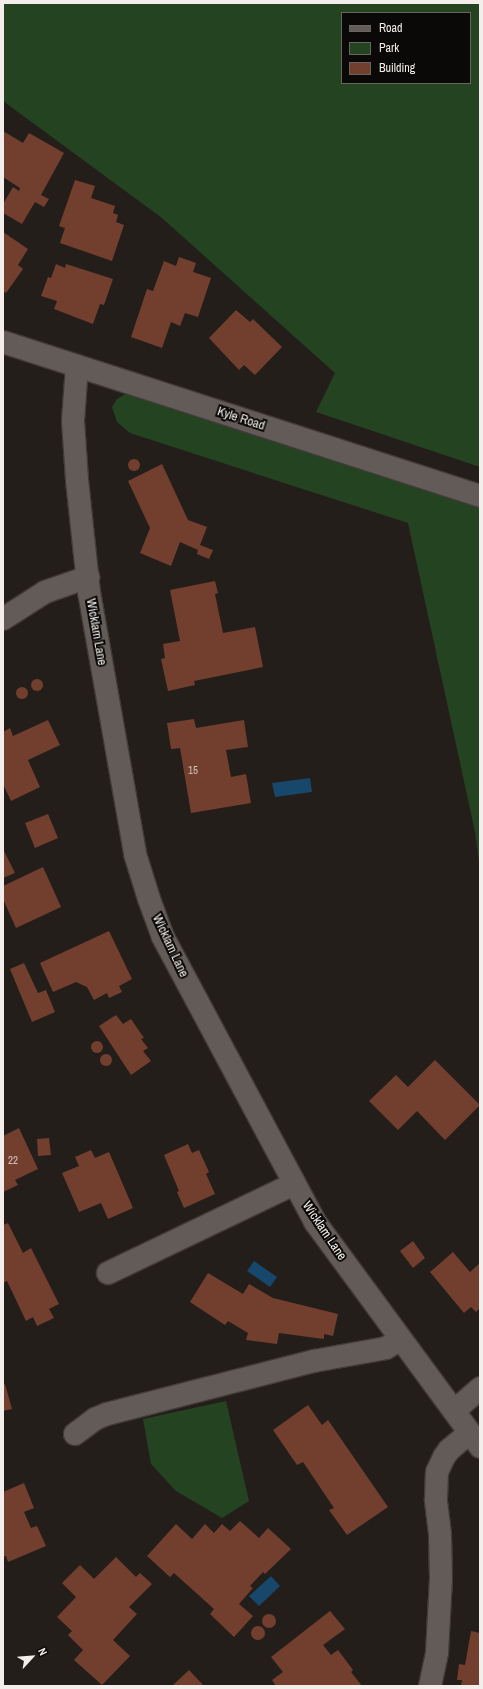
<!DOCTYPE html>
<html>
<head>
<meta charset="utf-8">
<style>
  body { margin:0 }
  #map { position:relative; width:483px; height:1689px; overflow:hidden; background:#241e1b; font-family:"Archivo Narrow",sans-serif }
  div>[style] { position:absolute }
  [style*='--x'] { left:calc(var(--x)*1px); top:calc(var(--y)*1px); width:calc(var(--w)*1px); rotate:calc(var(--a)*1deg) }
  .green>* { inset:0; background:#244321 }
  .water>* { inset:0; background:#17476a }
  .building>* { inset:0; background:#723e2e }
  .round { border-radius:50% }
  .roads { filter:drop-shadow(1px 0 #403b39) drop-shadow(-1px 0 #403b39) drop-shadow(0 1px #403b39) drop-shadow(0 -1px #403b39) }
  .minor>* { height:22px; margin:-11px; padding:0 11px; transform-origin:11px; border-radius:11px; background:#635b57 }
  span { translate:-50% -50%; white-space:nowrap; text-align:center; line-height:1.15; -webkit-text-stroke:4px #0b0907; paint-order:stroke }
  .number-label { font-size:11px; color:#d3c2bc }
  .number-label span { -webkit-text-stroke-width:0 }
  .street-label { font-size:13px; color:#f3eeec }
  .frame { position:absolute; inset:0; border:4px solid #f3eeec; pointer-events:none }
  .legend { position:absolute; left:341px; top:12px; width:130px; height:72px; box-sizing:border-box; background:#0b0907; border:1px solid #686563; margin:0; padding:5px 7px; list-style:none; font-size:12px; color:#f3eeec }
  .legend li { display:flex; align-items:center; gap:8px; height:20px }
  .legend b { width:20px; border:1px solid #686563 }
  .north { position:absolute; left:12px; top:1637px; width:40px; height:40px; -webkit-text-stroke:3px #0b0907; paint-order:stroke; rotate:64deg; font-size:11px; font-weight:700; line-height:16px; text-align:center; color:#f3eeec }
  .north::after { content:''; display:block; margin:auto; width:14px; height:18px; background:#f3eeec; clip-path:polygon(50% 0,100% 100%,50% 72%,0 100%) }
</style>
</head>
<body>
<div id="map">
  <div class="green">
    <i style="clip-path:polygon(evenodd,3px 3px,480px 3px,480px 467px,316px 412px,335px 373px,162px 218px,3px 101px,3px 3px,342px 13px,470px 13px,470px 83px,342px 83px,342px 13px)"></i>
    <i style="clip-path:polygon(129px 392px,425px 487px,480px 507px,480px 870px,475px 832px,408px 523px,130px 433px,117px 422px,112px 407px,117px 399px)"></i>
    <i style="clip-path:polygon(226px 1401px,249px 1501px,222px 1518px,176px 1491px,151px 1464px,143px 1419px)"></i>
  </div>
  <div class="water">
    <i style="clip-path:polygon(310px 778px,312px 792px,275px 797px,272px 783px)"></i>
    <i style="clip-path:polygon(254px 1261px,277px 1277px,270px 1287px,247px 1271px)"></i>
    <i style="clip-path:polygon(271px 1576px,280px 1586px,259px 1606px,249px 1596px)"></i>
  </div>
  <div class="building">
    <i style="clip-path:polygon(3px 131px,23px 143px,29px 133px,64px 153px,41px 195px,49px 199px,44px 207px,35px 202px,22px 224px,3px 213px,3px 204px,13px 187px,19px 191px,20px 188px,3px 177px)"></i>
    <i style="clip-path:polygon(75px 180px,95px 186px,91px 198px,115px 206px,113px 213px,118px 215px,116px 222px,124px 225px,112px 261px,60px 243px,65px 228px,59px 226px)"></i>
    <i style="clip-path:polygon(3px 232px,28px 249px,18px 265px,23px 269px,6px 293px,3px 291px)"></i>
    <i style="clip-path:polygon(179px 257px,196px 263px,193px 272px,211px 278px,198px 317px,185px 313px,180px 326px,171px 322px,162px 348px,131px 337px,147px 289px,153px 291px,164px 261px,176px 266px)"></i>
    <i style="clip-path:polygon(56px 264px,65px 268px,66px 264px,113px 279px,104px 305px,100px 304px,93px 324px,54px 309px,57px 301px,41px 296px,48px 277px,51px 278px)"></i>
    <i style="clip-path:polygon(236px 310px,250px 322px,253px 319px,282px 347px,255px 375px,244px 365px,239px 370px,209px 338px)"></i>
    <i class="round" style="left:128px;top:459px;width:12px;height:12px"></i>
    <i style="clip-path:polygon(162px 464px,188px 520px,207px 527px,200px 545px,213px 550px,209px 559px,197px 554px,198px 550px,180px 542px,171px 566px,140px 553px,150px 528px,128px 481px)"></i>
    <i style="clip-path:polygon(215px 581px,218px 593px,215px 594px,223px 633px,255px 627px,263px 667px,194px 681px,195px 685px,168px 691px,161px 659px,165px 658px,163px 644px,180px 641px,170px 590px)"></i>
    <i class="round" style="left:31px;top:679px;width:12px;height:12px"></i>
    <i class="round" style="left:16px;top:687px;width:12px;height:12px"></i>
    <i style="clip-path:polygon(194px 719px,196px 728px,244px 720px,248px 747px,226px 750px,231px 777px,246px 774px,251px 803px,191px 813px,180px 748px,171px 749px,167px 723px)"></i>
    <i style="clip-path:polygon(48px 720px,60px 745px,28px 760px,40px 787px,11px 801px,3px 784px,3px 732px,10px 728px,13px 736px)"></i>
    <i style="clip-path:polygon(48px 814px,58px 838px,35px 848px,25px 823px)"></i>
    <i style="clip-path:polygon(3px 849px,15px 873px,3px 878px)"></i>
    <i style="clip-path:polygon(43px 867px,61px 907px,16px 928px,3px 899px,3px 886px)"></i>
    <i style="clip-path:polygon(109px 931px,132px 979px,119px 986px,122px 992px,109px 998px,107px 993px,94px 1000px,87px 987px,76px 982px,53px 992px,40px 963px)"></i>
    <i style="clip-path:polygon(24px 963px,38px 993px,46px 990px,55px 1012px,32px 1022px,10px 969px)"></i>
    <i style="clip-path:polygon(116px 1015px,123px 1024px,131px 1019px,144px 1038px,141px 1039px,148px 1048px,143px 1051px,151px 1061px,131px 1075px,99px 1026px)"></i>
    <i class="round" style="left:91px;top:1041px;width:12px;height:12px"></i>
    <i class="round" style="left:100px;top:1054px;width:12px;height:12px"></i>
    <i style="clip-path:polygon(435px 1060px,480px 1105px,445px 1140px,417px 1111px,398px 1130px,369px 1101px,396px 1075px,408px 1087px)"></i>
    <i style="clip-path:polygon(19px 1128px,38px 1169px,15px 1180px,18px 1185px,3px 1192px,3px 1136px)"></i>
    <i style="clip-path:polygon(49px 1138px,51px 1155px,38px 1156px,37px 1139px)"></i>
    <i style="clip-path:polygon(188px 1144px,192px 1153px,199px 1150px,209px 1172px,206px 1174px,215px 1194px,184px 1208px,177px 1192px,179px 1191px,164px 1155px)"></i>
    <i style="clip-path:polygon(91px 1150px,95px 1158px,109px 1152px,133px 1208px,108px 1219px,101px 1203px,79px 1212px,62px 1173px,79px 1166px,75px 1157px)"></i>
    <i style="clip-path:polygon(8px 1223px,23px 1253px,31px 1248px,59px 1304px,49px 1309px,54px 1318px,37px 1326px,33px 1317px,26px 1321px,7px 1281px,3px 1283px,3px 1225px)"></i>
    <i style="clip-path:polygon(413px 1241px,425px 1258px,413px 1268px,400px 1251px)"></i>
    <i style="clip-path:polygon(453px 1252px,470px 1272px,480px 1263px,480px 1308px,476px 1312px,471px 1307px,464px 1313px,430px 1272px)"></i>
    <i style="clip-path:polygon(208px 1273px,243px 1294px,249px 1284px,273px 1298px,338px 1314px,333px 1336px,324px 1334px,324px 1339px,279px 1333px,277px 1344px,246px 1340px,248px 1333px,228px 1321px,225px 1325px,190px 1302px)"></i>
    <i style="clip-path:polygon(5px 1384px,12px 1409px,3px 1411px,3px 1385px)"></i>
    <i style="clip-path:polygon(308px 1405px,322px 1425px,328px 1420px,388px 1507px,347px 1535px,329px 1510px,334px 1508px,303px 1462px,297px 1465px,273px 1430px)"></i>
    <i style="clip-path:polygon(24px 1483px,34px 1508px,24px 1512px,31px 1528px,37px 1526px,46px 1546px,8px 1562px,6px 1556px,3px 1557px,3px 1492px)"></i>
    <i style="clip-path:polygon(240px 1521px,259px 1538px,268px 1528px,291px 1549px,265px 1574px,263px 1572px,250px 1586px,253px 1588px,239px 1604px,253px 1616px,234px 1637px,210px 1614px,214px 1609px,174px 1573px,170px 1577px,147px 1556px,176px 1524px,192px 1539px,205px 1524px,214px 1533px,222px 1524px,230px 1531px)"></i>
    <i style="clip-path:polygon(116px 1557px,136px 1577px,140px 1573px,152px 1584px,129px 1607px,137px 1614px,113px 1640px,130px 1656px,102px 1685px,74px 1660px,83px 1650px,68px 1635px,72px 1631px,57px 1617px,76px 1597px,62px 1583px,80px 1565px,94px 1579px)"></i>
    <i style="clip-path:polygon(330px 1611px,345px 1629px,323px 1645px,331px 1655px,338px 1650px,353px 1670px,351px 1672px,362px 1686px,276px 1686px,272px 1680px,283px 1672px,271px 1657px)"></i>
    <i class="round" style="left:262px;top:1614px;width:14px;height:14px"></i>
    <i class="round" style="left:251px;top:1626px;width:14px;height:14px"></i>
    <i style="clip-path:polygon(471px 1631px,480px 1633px,480px 1686px,461px 1686px,462px 1680px,457px 1680px,459px 1664px,465px 1665px)"></i>
    <i style="clip-path:polygon(189px 1670px,204px 1686px,172px 1686px)"></i>
  </div>
  <div class="roads">
    <div class="minor">
      <i style="--x:3;--y:342;--w:501;--a:17.89"></i>
      <i style="--x:77;--y:366;--w:55;--a:94.2"></i>
      <i style="--x:73;--y:421;--w:59;--a:86.1"></i>
      <i style="--x:77;--y:480;--w:113;--a:83.9"></i>
      <i style="--x:89;--y:592;--w:266;--a:80"></i>
      <i style="--x:135;--y:854;--w:47;--a:72.7"></i>
      <i style="--x:149;--y:899;--w:40;--a:69.8"></i>
      <i style="--x:163;--y:937;--w:323;--a:61.9"></i>
      <i style="--x:315;--y:1222;--w:279;--a:53.7"></i>
      <i style="--x:3;--y:619;--w:50;--a:-32.7"></i>
      <i style="--x:45;--y:592;--w:46;--a:-19.2"></i>
      <i style="--x:108;--y:1273;--w:206;--a:-25.6"></i>
      <i style="--x:454;--y:1411;--w:35;--a:-41"></i>
      <i style="--x:75;--y:1434;--w:25;--a:-37"></i>
      <i style="--x:95;--y:1419;--w:13;--a:-23"></i>
      <i style="--x:107;--y:1414;--w:214;--a:-14.4"></i>
      <i style="--x:314;--y:1361;--w:73;--a:-10.2"></i>
      <i style="--x:386;--y:1348;--w:17;--a:-31"></i>
      <i style="--x:430;--y:1686;--w:35;--a:-78"></i>
      <i style="--x:437;--y:1652;--w:73;--a:-86.9"></i>
      <i style="--x:441;--y:1579;--w:45;--a:-91.3"></i>
      <i style="--x:440;--y:1534;--w:35;--a:-97"></i>
      <i style="--x:436;--y:1499;--w:27;--a:-88"></i>
      <i style="--x:437;--y:1472;--w:17;--a:-65"></i>
      <i style="--x:444;--y:1457;--w:9;--a:-54"></i>
      <i style="--x:449;--y:1450;--w:26;--a:-40"></i>
    </div>
  </div>
  <div class="number-label">
    <span style="left:193px;top:770px">15</span>
    <span style="left:13px;top:1160px">22</span>
  </div>
  <div class="street-label">
    <span style="left:241px;top:419px;rotate:18deg">Kyle Road</span>
    <span style="left:96px;top:632px;rotate:80deg">Wicklam Lane</span>
    <span style="left:170px;top:946px;rotate:65deg">Wicklam Lane</span>
    <span style="left:324px;top:1231px;rotate:56deg">Wicklam Lane</span>
  </div>
  <div class="frame"></div>
  <ul class="legend">
  <li><b style="height:5px;background:#635b57"></b>Road</li>
  <li><b style="height:11px;background:#244321"></b>Park</li>
  <li><b style="height:11px;background:#723e2e"></b>Building</li>
  </ul>
  <div class="north">N</div>
</div>
</body>
</html>
